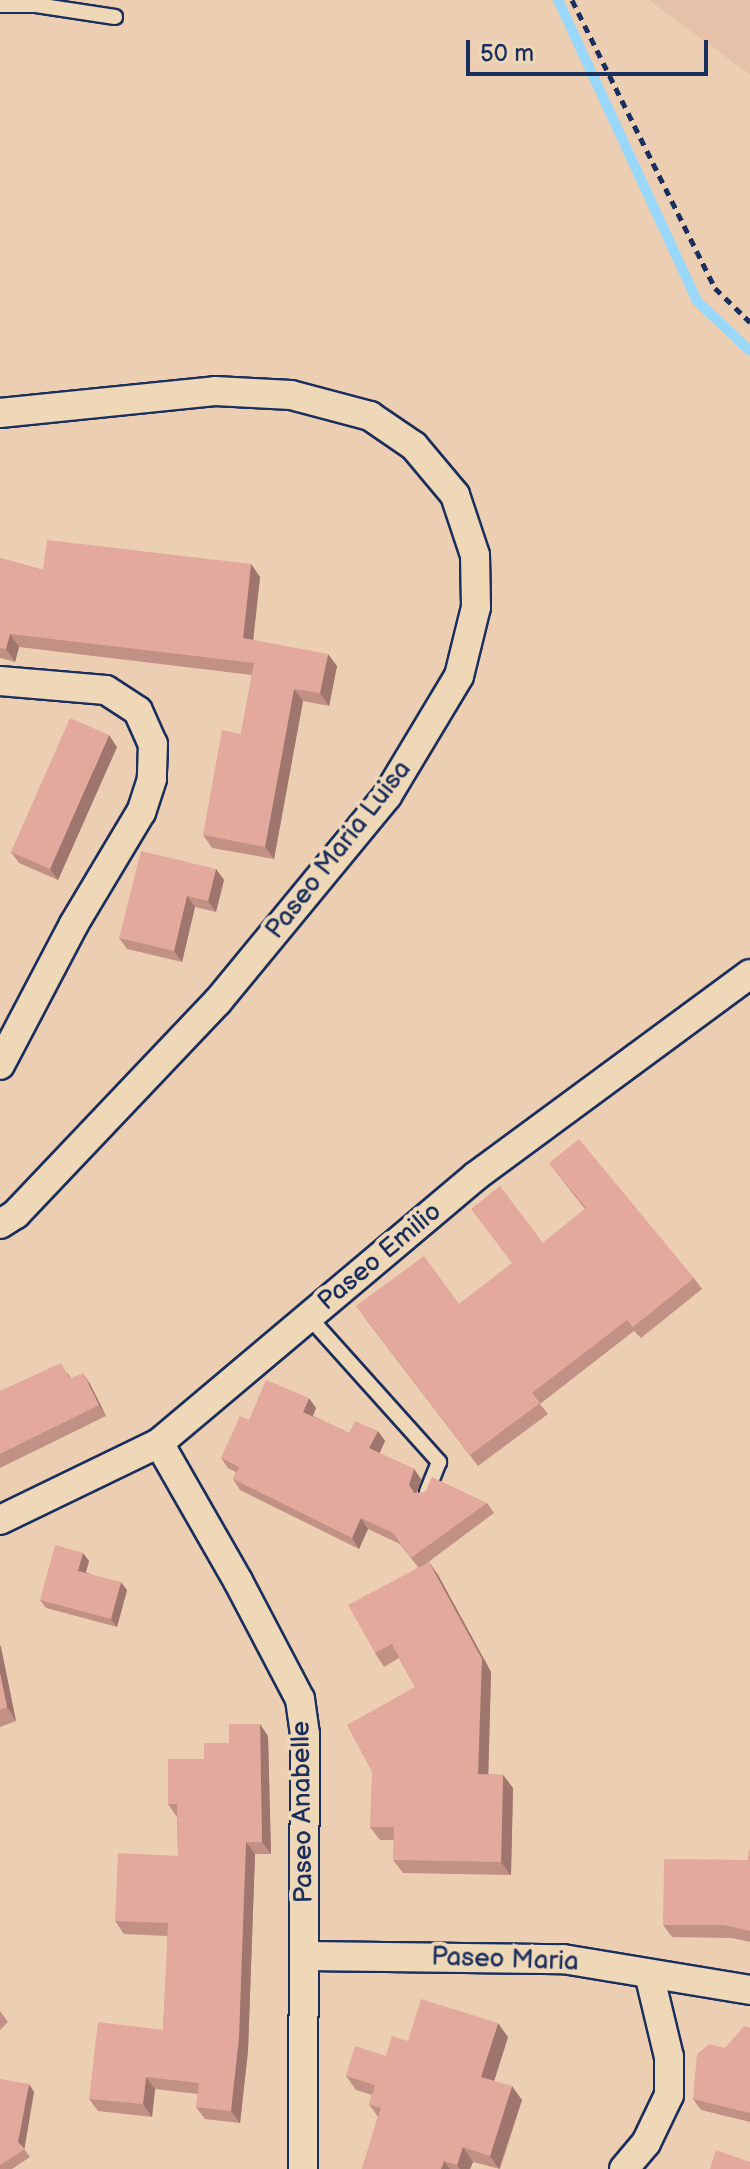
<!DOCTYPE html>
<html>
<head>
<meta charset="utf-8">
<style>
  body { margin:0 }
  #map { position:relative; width:750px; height:2169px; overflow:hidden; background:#eccfb2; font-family:"Balsamiq Sans",sans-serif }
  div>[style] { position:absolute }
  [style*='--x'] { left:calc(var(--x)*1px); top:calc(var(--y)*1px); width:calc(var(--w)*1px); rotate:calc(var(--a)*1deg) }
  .built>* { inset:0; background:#e5c1a9 }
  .stream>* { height:10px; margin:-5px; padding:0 5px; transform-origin:5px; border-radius:5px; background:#9ad8fb }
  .path>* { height:5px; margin-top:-2.5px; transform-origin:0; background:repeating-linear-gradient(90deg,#1b2f5e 0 8px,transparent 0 14px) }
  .roads { filter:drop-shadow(2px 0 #1b2f5e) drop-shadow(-2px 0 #1b2f5e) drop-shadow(0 2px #1b2f5e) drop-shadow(0 -2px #1b2f5e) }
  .service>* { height:14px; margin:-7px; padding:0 7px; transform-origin:7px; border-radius:7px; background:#eed8b7 }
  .minor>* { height:28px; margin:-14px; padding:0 14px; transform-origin:14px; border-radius:14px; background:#eed8b7 }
  .wall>* { inset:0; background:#c29186 }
  .shaded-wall>* { inset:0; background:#9e766d }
  .building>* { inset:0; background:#e2a99c }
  span { translate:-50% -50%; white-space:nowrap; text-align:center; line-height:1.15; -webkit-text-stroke:8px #eed8b7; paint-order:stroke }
  .street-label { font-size:26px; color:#1b2f5e }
  .scale { position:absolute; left:466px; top:40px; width:242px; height:36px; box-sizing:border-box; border:4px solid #1b2f5e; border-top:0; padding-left:10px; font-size:24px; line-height:28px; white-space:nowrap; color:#1b2f5e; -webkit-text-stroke:6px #eed8b7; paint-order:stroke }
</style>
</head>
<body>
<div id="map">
  <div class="built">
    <i style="clip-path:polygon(649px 0,750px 0,750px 75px)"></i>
  </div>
  <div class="stream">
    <i style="--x:558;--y:0;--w:332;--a:65.2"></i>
    <i style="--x:697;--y:301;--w:73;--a:43.3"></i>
  </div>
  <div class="path">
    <i style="--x:572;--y:0;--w:322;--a:63.6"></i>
    <i style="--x:715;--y:288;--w:49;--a:44.2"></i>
  </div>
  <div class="roads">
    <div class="service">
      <i style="--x:0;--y:5;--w:36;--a:0"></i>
      <i style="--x:36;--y:5;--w:80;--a:8.6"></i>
      <i style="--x:309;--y:1317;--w:195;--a:48.1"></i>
      <i style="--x:439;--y:1462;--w:32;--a:112"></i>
    </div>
    <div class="minor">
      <i style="--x:0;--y:413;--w:216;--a:-5.8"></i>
      <i style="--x:215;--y:391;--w:76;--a:3"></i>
      <i style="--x:291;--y:395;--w:82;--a:14.9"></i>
      <i style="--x:370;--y:416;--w:53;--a:34.3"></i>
      <i style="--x:414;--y:446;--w:64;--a:50.1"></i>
      <i style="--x:455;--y:495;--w:63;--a:71.6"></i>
      <i style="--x:475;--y:555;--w:52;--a:88.9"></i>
      <i style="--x:476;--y:607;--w:71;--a:103.8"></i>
      <i style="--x:459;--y:676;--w:140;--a:121"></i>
      <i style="--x:387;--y:796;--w:266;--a:129.5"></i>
      <i style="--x:218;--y:1001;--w:294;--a:133.5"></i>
      <i style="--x:16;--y:1214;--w:19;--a:148"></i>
      <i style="--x:0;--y:681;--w:106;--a:4.9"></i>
      <i style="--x:106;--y:690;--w:38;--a:33"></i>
      <i style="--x:138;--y:711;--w:36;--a:66"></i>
      <i style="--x:153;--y:744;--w:35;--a:92"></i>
      <i style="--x:152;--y:779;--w:35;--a:108"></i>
      <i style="--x:141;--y:812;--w:131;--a:120.9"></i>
      <i style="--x:74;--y:924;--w:159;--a:117.7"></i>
      <i style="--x:159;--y:1443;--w:159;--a:60.2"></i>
      <i style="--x:238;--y:1581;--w:133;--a:62.3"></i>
      <i style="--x:300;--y:1699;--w:35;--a:82"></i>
      <i style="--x:305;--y:1734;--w:435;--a:90.3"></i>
      <i style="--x:0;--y:1520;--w:177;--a:-25.8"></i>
      <i style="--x:159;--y:1443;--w:414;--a:-40.1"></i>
      <i style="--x:476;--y:1176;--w:340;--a:-36.4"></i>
      <i style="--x:306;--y:1956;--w:257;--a:0.7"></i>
      <i style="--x:563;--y:1959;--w:190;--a:9.4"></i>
      <i style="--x:624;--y:2169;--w:34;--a:-50"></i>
      <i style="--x:646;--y:2143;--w:53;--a:-64.4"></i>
      <i style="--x:669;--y:2095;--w:38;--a:-90"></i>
      <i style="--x:669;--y:2057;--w:85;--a:-103.5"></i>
    </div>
  </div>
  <div class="wall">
    <i style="clip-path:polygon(0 558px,43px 570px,251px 564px,260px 577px,253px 640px,337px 666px,329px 706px,303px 701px,274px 859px,212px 848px,203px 835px,241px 734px,252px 675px,19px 647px,15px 662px,0 658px)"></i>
    <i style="clip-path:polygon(117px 747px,58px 880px,19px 863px,11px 852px)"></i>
    <i style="clip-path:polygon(216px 869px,224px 880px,216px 912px,195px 907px,182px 962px,127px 949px,119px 938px)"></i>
    <i style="clip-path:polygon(549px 1163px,694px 1278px,702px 1289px,641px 1338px,634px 1331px,540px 1404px,548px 1414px,478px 1466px,364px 1317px,459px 1304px,543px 1243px,585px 1209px)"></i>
    <i style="clip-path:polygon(68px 1373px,71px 1379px,90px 1384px,106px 1416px,0 1468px,0 1391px)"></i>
    <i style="clip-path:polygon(316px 1408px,313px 1416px,349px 1433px,378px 1431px,385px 1441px,379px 1453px,414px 1469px,421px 1479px,417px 1493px,487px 1503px,494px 1513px,427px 1563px,438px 1575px,491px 1672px,488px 1774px,503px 1775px,513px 1788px,511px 1875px,403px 1873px,393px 1860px,394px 1840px,380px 1840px,370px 1827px,415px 1687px,399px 1658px,384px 1667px,375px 1653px,418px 1567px,400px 1544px,368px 1529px,359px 1549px,240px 1490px,233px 1479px,236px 1472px,228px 1468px,221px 1458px,249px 1420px)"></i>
    <i style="clip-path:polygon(83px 1553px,89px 1561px,86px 1572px,127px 1590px,117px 1627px,46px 1608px,40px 1600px)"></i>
    <i style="clip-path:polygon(0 1645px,16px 1721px,0 1727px)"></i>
    <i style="clip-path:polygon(268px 1736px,271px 1854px,255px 1854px,248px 2051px,240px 2123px,205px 2119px,196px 2107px,198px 2094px,155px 2089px,152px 2117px,98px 2111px,89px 2099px,163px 2030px,168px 1936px,124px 1934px,115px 1921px,178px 1856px,177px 1817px,168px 1804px,204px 1759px,229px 1743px)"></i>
    <i style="clip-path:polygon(750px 1850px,750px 1942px,732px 1938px,672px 1937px,663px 1925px,748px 1860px)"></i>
    <i style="clip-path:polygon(0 2011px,8px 2022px,0 2030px)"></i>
    <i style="clip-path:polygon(750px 2028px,750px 2122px,701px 2110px,693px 2099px,725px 2048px)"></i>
    <i style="clip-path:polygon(508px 2037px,494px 2081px,522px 2100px,500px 2169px,473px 2162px,470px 2169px,362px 2169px,378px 2117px,369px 2104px,372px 2095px,356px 2090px,346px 2076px,386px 2056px,408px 2041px)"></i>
    <i style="clip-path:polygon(0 2079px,34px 2092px,24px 2149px,30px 2157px,12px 2169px,0 2169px)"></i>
  </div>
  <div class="shaded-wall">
    <i style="clip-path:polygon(251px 564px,260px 577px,252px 651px,243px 638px)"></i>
    <i style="clip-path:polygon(10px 634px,19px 647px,15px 662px,6px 649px)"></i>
    <i style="clip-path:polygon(328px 654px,337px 666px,329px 706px,320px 693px)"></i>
    <i style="clip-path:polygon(294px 689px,303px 701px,274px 859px,265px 847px)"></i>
    <i style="clip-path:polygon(109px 735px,117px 747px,58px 880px,50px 869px)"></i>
    <i style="clip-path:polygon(216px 869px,224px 880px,216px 912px,208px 901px)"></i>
    <i style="clip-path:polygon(187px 896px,195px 907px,182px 962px,174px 951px)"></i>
    <i style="clip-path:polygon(83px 1373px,90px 1384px,106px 1416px,99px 1405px)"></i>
    <i style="clip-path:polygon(309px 1398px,316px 1408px,310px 1422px,303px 1412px)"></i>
    <i style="clip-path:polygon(378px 1431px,385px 1441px,377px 1459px,369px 1448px)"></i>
    <i style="clip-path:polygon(414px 1469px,421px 1479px,416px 1496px,409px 1485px)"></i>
    <i style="clip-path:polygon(361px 1518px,368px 1529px,359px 1549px,352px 1538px)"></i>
    <i style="clip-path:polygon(83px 1553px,89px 1561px,84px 1579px,78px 1571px)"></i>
    <i style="clip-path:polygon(429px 1562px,438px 1575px,491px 1672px,488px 1787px,478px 1774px)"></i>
    <i style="clip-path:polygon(121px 1582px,127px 1590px,117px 1627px,111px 1619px)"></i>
    <i style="clip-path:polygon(0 1645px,1px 1647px,16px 1721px,7px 1707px,0 1673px)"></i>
    <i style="clip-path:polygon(260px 1724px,268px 1736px,271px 1854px,262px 1842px)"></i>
    <i style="clip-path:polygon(503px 1775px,513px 1788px,511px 1875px,501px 1862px)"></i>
    <i style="clip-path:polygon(246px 1842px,255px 1854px,248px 2051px,240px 2123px,231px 2111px)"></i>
    <i style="clip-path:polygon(498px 2023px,508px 2037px,491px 2091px,481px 2077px)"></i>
    <i style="clip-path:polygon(146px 2077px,155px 2089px,152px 2117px,143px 2104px)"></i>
    <i style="clip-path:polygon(29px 2084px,34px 2092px,24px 2151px,18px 2142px)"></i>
    <i style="clip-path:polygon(512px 2086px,522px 2100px,499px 2169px,490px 2156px)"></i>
    <i style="clip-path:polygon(463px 2147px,473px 2162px,470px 2169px,460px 2169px,457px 2165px)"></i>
    <i style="clip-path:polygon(444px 2161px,450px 2169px,441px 2169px)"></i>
  </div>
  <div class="building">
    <i style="clip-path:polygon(47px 540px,251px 564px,243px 638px,328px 654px,320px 693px,294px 689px,265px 847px,203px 835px,222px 730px,241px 734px,254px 663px,10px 634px,6px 649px,0 648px,0 558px,43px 570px)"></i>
    <i style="clip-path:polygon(70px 718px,109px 735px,50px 869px,11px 852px)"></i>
    <i style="clip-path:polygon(141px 851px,216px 869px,208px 901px,187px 896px,174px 951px,119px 938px)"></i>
    <i style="clip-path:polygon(579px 1139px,694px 1278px,633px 1327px,627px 1320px,532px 1393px,540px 1403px,470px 1455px,356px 1306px,424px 1256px,459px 1304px,512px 1263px,471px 1209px,500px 1186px,543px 1243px,586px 1208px,549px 1163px)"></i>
    <i style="clip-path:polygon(61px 1363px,70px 1379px,83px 1373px,99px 1405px,0 1454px,0 1391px)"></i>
    <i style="clip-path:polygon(266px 1380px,309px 1398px,303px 1412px,349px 1433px,355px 1421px,378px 1431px,369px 1448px,414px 1469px,409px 1485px,414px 1493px,425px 1492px,432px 1477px,487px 1503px,411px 1558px,393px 1533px,361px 1518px,352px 1538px,233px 1479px,239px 1467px,221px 1458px,240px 1416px,249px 1420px)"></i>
    <i style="clip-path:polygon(55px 1545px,83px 1553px,78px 1571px,121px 1582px,111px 1619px,40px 1600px)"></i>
    <i style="clip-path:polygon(429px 1562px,482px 1659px,478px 1774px,503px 1775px,501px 1862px,393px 1860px,394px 1827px,370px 1827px,372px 1772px,347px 1725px,415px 1687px,392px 1644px,375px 1653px,348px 1605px)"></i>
    <i style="clip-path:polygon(0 1673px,7px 1707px,0 1710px)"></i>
    <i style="clip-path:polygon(229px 1724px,260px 1724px,262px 1842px,246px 1842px,239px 2038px,231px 2111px,196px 2107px,199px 2083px,146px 2077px,143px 2104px,89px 2099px,98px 2022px,163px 2030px,168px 1923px,115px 1921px,118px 1853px,178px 1856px,177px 1804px,168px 1804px,168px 1759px,204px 1759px,204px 1743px,229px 1743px)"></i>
    <i style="clip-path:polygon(749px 1850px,750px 1850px,750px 1931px,724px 1925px,663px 1925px,664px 1859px,748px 1860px)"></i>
    <i style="clip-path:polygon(421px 1999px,498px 2023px,481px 2077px,512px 2086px,490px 2156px,463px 2147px,457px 2165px,444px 2161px,441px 2169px,362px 2169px,381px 2108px,369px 2104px,375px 2085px,346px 2076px,355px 2046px,386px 2056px,392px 2036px,408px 2041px)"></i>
    <i style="clip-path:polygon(744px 2026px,750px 2028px,750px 2113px,693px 2099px,697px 2054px,709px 2044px,725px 2048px)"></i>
    <i style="clip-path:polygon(0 2079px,29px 2084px,18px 2142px,25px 2149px,0 2165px)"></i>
    <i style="clip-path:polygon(716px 2150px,750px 2162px,750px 2169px,710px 2169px)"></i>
  </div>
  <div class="street-label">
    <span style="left:339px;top:850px;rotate:-52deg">Paseo Maria Luisa</span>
    <span style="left:380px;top:1257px;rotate:-40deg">Paseo Emilio</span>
    <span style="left:303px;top:1812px;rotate:-91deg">Paseo Anabelle</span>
    <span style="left:505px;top:1960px;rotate:2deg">Paseo Maria</span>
  </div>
  <div class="scale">50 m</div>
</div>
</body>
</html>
